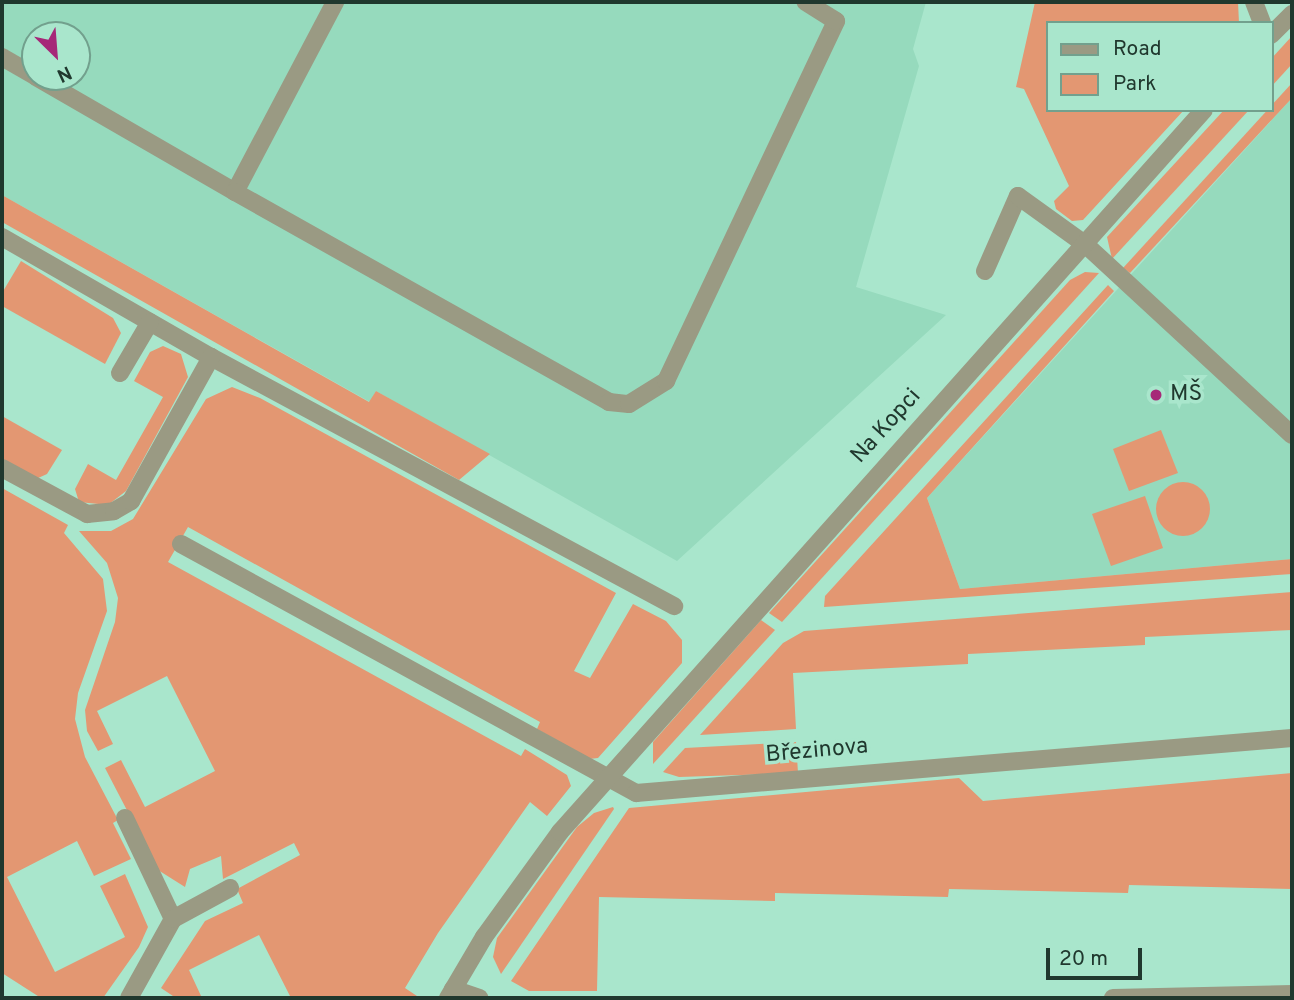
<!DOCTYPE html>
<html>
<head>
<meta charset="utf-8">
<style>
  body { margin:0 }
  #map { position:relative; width:1294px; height:1000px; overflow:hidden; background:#a9e6cc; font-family:Overpass,sans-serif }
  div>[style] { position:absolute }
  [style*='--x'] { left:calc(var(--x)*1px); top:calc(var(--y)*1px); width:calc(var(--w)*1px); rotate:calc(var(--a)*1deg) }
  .built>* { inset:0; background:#96dabd }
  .green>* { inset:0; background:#e39772 }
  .round { border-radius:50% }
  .minor>* { height:18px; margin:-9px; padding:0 9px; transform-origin:9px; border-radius:9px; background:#9a9a83 }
  .dots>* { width:19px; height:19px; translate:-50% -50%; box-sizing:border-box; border:4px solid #a9e6cc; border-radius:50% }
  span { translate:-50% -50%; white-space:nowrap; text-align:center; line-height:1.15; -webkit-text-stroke:7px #a9e6cc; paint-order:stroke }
  .poi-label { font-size:23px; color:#20382e }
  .left { translate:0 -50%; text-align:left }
  .street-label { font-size:23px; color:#20382e }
  .frame { position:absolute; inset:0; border:4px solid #20382e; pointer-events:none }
  .legend { position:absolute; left:1046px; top:21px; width:228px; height:91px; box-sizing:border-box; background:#a9e6cc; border:2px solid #72a08d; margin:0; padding:9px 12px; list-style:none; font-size:21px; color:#20382e }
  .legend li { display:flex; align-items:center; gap:14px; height:35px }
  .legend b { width:35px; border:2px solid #72a08d }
  .north { position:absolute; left:21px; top:21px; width:70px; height:70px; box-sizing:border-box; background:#a9e6cc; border:2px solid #72a08d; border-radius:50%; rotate:155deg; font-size:19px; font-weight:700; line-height:28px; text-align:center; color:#20382e }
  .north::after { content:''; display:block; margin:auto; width:24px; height:32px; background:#a62878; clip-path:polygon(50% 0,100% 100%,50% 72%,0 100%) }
  .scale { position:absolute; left:1046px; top:948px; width:96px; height:32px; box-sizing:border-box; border:4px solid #20382e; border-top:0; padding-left:9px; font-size:21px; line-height:24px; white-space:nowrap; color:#20382e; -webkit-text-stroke:5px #a9e6cc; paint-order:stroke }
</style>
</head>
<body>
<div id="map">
  <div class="built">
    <i style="clip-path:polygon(evenodd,2px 2px,926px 2px,913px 49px,919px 66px,856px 287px,946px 315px,677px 561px,376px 391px,370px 402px,2px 195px,2px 2px,35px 35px,77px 35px,77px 77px,35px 77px,35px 35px)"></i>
    <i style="clip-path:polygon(1292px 98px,1292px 559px,960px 589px,927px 498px)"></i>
  </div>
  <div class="green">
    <i style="clip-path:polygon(1035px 2px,1238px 2px,1239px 23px,1047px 23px,1047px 110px,1184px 110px,1083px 220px,1072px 221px,1056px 209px,1054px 201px,1069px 186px,1024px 89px,1016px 87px)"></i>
    <i style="clip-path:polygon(1292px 36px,1292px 64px,1271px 87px,1271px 59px)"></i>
    <i style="clip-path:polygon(1292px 83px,1292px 98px,1130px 273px,1123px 268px)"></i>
    <i style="clip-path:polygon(1224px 110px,1249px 110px,1112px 259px,1107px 237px)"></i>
    <i style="clip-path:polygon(2px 195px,369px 402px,376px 391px,490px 454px,459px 480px,2px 222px)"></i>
    <i style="clip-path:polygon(21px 261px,113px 318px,121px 333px,105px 364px,2px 306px,2px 293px)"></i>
    <i style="clip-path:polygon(1085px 272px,1099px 273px,782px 622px,769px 613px,1070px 280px)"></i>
    <i style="clip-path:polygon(1108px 285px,1114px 291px,927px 498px,960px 589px,1292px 559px,1292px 574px,824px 607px,825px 596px)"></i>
    <i style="clip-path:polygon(163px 346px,181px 354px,188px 377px,126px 491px,108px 505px,79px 502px,75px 489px,88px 464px,116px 480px,163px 397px,134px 381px,150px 352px)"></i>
    <i style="clip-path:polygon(232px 387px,260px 398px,616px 593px,574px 671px,590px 678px,633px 604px,666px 621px,682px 640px,682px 663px,598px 758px,589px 759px,537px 729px,540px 722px,188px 527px,168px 562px,521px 756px,525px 749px,567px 775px,571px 786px,547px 816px,530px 802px,438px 933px,405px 988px,420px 998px,291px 998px,259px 935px,189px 970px,202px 998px,176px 998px,161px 988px,205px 921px,243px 903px,237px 889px,300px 855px,294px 843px,223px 879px,221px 856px,190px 869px,185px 887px,158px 870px,105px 768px,121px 760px,145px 807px,215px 771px,167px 676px,97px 711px,113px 744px,98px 751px,87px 731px,85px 710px,115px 622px,118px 598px,107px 563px,79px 531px,111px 531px,133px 519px,206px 399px)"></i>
    <i style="clip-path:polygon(2px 416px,62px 450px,47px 474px,36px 479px,2px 460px)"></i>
    <i style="clip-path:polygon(1161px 430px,1178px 473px,1129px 491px,1113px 449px)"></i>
    <i class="round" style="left:1156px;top:482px;width:54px;height:54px"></i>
    <i style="clip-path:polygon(2px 488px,68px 525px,64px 533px,103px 579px,107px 611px,78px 693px,75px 719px,85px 757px,118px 820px,113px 823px,131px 859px,94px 876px,77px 841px,7px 877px,55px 972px,125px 937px,100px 886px,125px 874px,148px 927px,139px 947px,103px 998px,41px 998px,2px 973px)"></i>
    <i style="clip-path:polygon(1145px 496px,1163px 548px,1111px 566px,1092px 514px)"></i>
    <i style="clip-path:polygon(1292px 592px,1292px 630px,1145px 637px,1145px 645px,968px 654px,968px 664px,793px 673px,796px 729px,700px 735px,783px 643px,804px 631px)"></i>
    <i style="clip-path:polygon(761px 620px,775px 630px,653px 764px,653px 742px)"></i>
    <i style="clip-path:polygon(796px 742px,798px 773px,679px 777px,663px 772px,685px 748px)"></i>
    <i style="clip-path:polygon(1292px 773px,1292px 889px,1129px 885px,1128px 893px,949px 889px,948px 897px,775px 893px,775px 901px,599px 897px,597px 991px,529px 991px,511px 981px,629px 808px,959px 778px,983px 801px)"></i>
    <i style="clip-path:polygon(613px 807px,614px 809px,501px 974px,493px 957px,497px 938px,577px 827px,594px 813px)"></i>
  </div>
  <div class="minor">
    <i style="--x:1254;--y:2;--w:22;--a:69"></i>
    <i style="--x:1271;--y:35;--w:30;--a:-45"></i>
    <i style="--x:2;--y:57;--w:38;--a:30"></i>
    <i style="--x:36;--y:77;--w:230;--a:30"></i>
    <i style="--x:235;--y:192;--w:215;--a:-62.2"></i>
    <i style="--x:235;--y:192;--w:429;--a:29.3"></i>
    <i style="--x:609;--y:402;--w:20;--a:6"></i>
    <i style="--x:629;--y:404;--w:44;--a:-31.9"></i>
    <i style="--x:666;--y:381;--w:398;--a:-64.7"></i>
    <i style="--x:836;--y:21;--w:36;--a:-148"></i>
    <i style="--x:2;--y:237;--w:241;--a:29.9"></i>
    <i style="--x:211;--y:357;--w:526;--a:28.27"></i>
    <i style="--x:985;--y:271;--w:82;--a:-66.3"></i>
    <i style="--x:1018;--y:196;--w:84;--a:35.8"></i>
    <i style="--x:1086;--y:245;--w:280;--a:42.7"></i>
    <i style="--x:120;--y:373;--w:59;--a:-59.5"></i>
    <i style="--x:2;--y:468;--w:97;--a:28.4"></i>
    <i style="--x:87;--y:514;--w:27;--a:-6"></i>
    <i style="--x:114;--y:511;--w:20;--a:-30"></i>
    <i style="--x:131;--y:501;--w:165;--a:-60.9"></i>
    <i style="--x:181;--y:544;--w:519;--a:28.69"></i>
    <i style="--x:636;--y:793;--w:658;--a:-4.79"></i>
    <i style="--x:125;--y:818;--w:112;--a:64.6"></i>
    <i style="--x:173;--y:919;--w:90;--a:119.1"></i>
    <i style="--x:173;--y:919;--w:65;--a:-28.5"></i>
    <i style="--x:453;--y:989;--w:28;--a:19"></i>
    <i style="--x:448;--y:998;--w:71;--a:-59.5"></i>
    <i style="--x:484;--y:937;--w:130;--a:-54.1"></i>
    <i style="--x:560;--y:832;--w:967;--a:-48.27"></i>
    <i style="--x:1113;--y:998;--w:179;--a:-1.3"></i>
  </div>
  <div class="dots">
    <i style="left:1156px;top:395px;background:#a62878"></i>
  </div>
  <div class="poi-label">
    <span class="left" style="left:1170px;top:395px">MŠ</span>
  </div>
  <div class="street-label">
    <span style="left:887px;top:427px;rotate:-48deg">Na Kopci</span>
    <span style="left:817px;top:752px;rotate:-5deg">Březinova</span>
  </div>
  <div class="frame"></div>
  <ul class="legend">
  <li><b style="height:9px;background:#9a9a83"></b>Road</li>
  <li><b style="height:19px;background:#e39772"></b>Park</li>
  </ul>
  <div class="north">N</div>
  <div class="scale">20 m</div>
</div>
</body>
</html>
